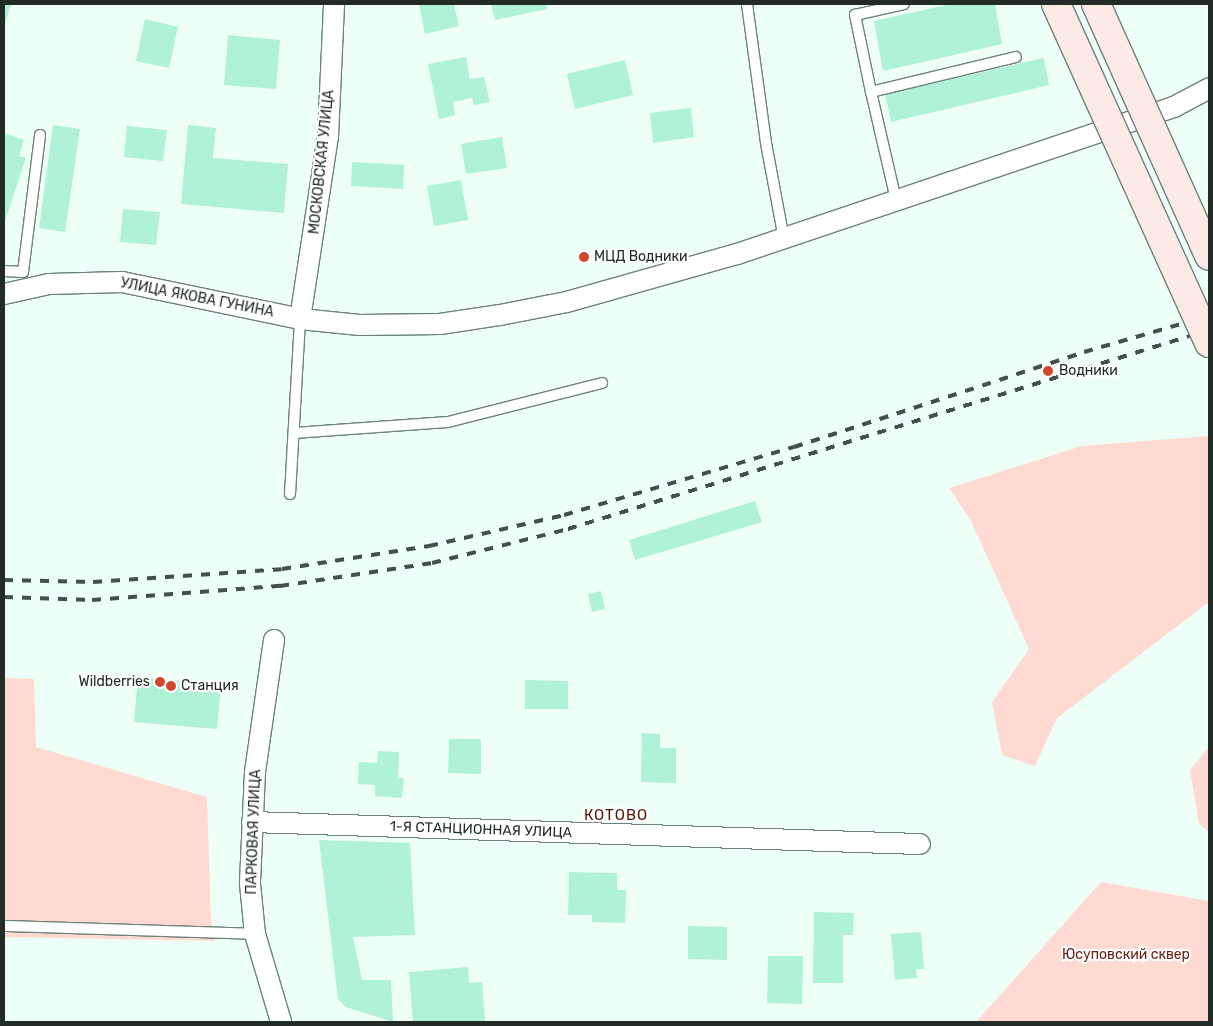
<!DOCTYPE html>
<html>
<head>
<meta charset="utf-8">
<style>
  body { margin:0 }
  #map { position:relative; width:1213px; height:1026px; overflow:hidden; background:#edfff7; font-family:Rubik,sans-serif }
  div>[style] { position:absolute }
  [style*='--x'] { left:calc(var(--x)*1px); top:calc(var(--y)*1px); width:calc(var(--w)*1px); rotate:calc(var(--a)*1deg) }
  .green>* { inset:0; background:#ffdad2 }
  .building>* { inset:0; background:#aff2d6 }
  .roads { filter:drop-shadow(1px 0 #6e8279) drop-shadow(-1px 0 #6e8279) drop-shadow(0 1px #6e8279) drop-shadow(0 -1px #6e8279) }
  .service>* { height:10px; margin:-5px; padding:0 5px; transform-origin:5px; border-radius:5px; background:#fff }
  .minor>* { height:20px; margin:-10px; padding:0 10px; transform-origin:10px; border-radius:10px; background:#fff }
  .rail>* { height:4px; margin-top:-2px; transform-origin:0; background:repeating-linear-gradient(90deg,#464f4b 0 9px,transparent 0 18px) }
  .bridges { filter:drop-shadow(1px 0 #6e8279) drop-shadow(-1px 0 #6e8279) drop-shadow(0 1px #6e8279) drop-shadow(0 -1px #6e8279) }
  .secondary-bridge>* { height:28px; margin:-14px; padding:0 14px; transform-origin:14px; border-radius:14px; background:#fde9e5 }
  .dots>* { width:14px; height:14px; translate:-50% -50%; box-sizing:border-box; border:2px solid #fff; border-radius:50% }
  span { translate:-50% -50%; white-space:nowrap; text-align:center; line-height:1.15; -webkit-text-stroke:4.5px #fff; paint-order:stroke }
  .street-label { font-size:14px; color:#232b27 }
  .poi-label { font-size:14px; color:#232b27 }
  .left { translate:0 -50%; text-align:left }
  .right { translate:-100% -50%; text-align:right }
  .park-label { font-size:14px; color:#692012 }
  .neighbourhood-label { font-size:15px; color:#551206; letter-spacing:1px }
  .frame { position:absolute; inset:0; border:5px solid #232b27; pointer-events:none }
</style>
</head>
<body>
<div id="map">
  <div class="green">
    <i style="clip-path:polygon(1209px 436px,1209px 602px,1057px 718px,1035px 766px,1002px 755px,992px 702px,1029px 649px,971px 521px,949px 488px,1082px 446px)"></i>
    <i style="clip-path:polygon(4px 678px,34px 679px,36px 747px,207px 797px,211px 920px,215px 941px,4px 937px)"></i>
    <i style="clip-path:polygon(1209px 747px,1209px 832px,1199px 824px,1190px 770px)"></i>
    <i style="clip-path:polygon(1101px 882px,1209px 901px,1209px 1022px,976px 1022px)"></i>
  </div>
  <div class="building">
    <i style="clip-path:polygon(4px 4px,11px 4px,4px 28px)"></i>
    <i style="clip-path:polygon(419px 4px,454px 4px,459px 26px,425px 34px)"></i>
    <i style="clip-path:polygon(491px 4px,546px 4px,547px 9px,495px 20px)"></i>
    <i style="clip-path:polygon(951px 4px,995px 4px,1002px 44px,883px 71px,874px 21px)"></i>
    <i style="clip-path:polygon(145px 19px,178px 27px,169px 68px,136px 61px)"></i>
    <i style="clip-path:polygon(228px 35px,280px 40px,276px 89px,224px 85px)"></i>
    <i style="clip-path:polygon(466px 57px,470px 79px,484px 77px,490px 102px,474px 105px,472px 98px,453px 102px,455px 115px,439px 119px,428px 64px)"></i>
    <i style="clip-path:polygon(1044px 58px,1049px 85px,891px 122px,885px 94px)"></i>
    <i style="clip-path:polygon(625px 60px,633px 95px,575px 109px,567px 74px)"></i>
    <i style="clip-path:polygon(691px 108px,694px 137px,653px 143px,650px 113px)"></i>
    <i style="clip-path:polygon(53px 125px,80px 129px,65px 232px,39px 228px)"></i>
    <i style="clip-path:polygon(188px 125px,216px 128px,213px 158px,288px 164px,284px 213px,181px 204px)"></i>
    <i style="clip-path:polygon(127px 126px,167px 130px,163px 161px,124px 157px)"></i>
    <i style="clip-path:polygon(4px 133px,24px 140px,19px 156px,26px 158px,4px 224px)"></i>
    <i style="clip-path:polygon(502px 137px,507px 168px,466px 174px,461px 144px)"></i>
    <i style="clip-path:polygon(352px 162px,404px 165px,403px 189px,351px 186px)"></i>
    <i style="clip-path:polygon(461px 180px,468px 220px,434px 226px,427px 186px)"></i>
    <i style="clip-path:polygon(123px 209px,160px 212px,156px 245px,120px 242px)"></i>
    <i style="clip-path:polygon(755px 501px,762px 522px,635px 560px,629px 540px)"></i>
    <i style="clip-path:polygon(601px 591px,605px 609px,592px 612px,588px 594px)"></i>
    <i style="clip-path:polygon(138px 677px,221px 684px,217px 729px,134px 722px)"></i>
    <i style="clip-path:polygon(525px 680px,568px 681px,568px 709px,525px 709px)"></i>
    <i style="clip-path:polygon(642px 733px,660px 734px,660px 748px,676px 748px,676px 783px,641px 782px)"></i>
    <i style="clip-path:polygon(449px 739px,481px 739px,481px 774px,448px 773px)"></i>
    <i style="clip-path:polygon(378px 751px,399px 752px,398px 778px,404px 778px,402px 798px,375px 796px,375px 785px,358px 784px,359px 762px,377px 763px)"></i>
    <i style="clip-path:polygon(319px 840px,410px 843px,415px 935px,353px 937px,362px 980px,391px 980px,393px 1022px,346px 1007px,338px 999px)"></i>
    <i style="clip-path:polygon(569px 872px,617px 873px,617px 890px,626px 890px,625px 923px,592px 922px,592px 915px,568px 915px)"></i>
    <i style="clip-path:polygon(814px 912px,854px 913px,853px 935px,843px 935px,843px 983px,813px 983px)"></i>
    <i style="clip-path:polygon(688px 926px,727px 927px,727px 960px,688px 959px)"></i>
    <i style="clip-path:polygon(921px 932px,924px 969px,916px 969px,917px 978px,895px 980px,891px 934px)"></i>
    <i style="clip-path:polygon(768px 956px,803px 956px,802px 1004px,767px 1003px)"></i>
    <i style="clip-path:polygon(468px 967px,469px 983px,482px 982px,485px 1022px,413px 1022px,409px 972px)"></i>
  </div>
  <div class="roads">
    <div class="service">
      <i style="--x:747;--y:4;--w:140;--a:82.2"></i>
      <i style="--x:766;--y:143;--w:98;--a:79.4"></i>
      <i style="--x:871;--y:92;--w:79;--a:-101.7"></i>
      <i style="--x:855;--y:15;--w:50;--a:-12.7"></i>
      <i style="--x:896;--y:200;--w:111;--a:-103"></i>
      <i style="--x:871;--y:92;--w:149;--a:-13.6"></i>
      <i style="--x:4;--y:271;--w:19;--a:3"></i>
      <i style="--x:23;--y:272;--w:138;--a:-82.9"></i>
      <i style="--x:294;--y:433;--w:154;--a:-4.1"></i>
      <i style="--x:448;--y:422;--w:159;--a:-14.2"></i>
      <i style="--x:290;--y:494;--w:175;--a:-86.7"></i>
      <i style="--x:4;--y:926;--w:251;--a:1.8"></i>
    </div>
    <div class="minor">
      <i style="--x:4;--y:294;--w:46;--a:-12.5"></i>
      <i style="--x:49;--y:284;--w:73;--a:-1.6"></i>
      <i style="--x:122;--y:282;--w:182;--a:11.7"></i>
      <i style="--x:300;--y:319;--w:60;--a:5.7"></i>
      <i style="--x:360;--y:325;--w:80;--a:-0.7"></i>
      <i style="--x:440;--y:324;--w:61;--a:-8.5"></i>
      <i style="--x:500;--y:315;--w:68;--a:-11"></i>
      <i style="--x:567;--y:302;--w:177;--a:-15.8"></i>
      <i style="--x:737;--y:254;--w:461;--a:-18.6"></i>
      <i style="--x:1174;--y:107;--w:40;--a:-28"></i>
      <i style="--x:300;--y:319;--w:184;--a:-81.3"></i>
      <i style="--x:328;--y:137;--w:133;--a:-87.4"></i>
      <i style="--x:274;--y:640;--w:133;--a:98.2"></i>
      <i style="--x:255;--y:772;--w:112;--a:92.6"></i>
      <i style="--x:250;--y:884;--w:50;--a:84.3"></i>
      <i style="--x:255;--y:934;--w:92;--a:73.5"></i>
      <i style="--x:252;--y:822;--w:668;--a:1.89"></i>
    </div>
  </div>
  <div class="rail">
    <i style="--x:4;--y:580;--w:89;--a:1.3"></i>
    <i style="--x:93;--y:582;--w:189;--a:-3.9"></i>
    <i style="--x:282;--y:569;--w:149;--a:-8.9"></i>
    <i style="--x:429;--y:546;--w:139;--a:-12.9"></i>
    <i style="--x:564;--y:515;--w:240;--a:-16.5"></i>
    <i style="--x:794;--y:447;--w:305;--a:-18.1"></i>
    <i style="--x:1084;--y:352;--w:130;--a:-16.1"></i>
    <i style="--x:4;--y:597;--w:88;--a:2"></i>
    <i style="--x:92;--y:600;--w:189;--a:-4.3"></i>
    <i style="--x:280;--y:586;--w:154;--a:-8.6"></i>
    <i style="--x:432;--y:563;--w:140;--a:-14"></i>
    <i style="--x:568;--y:529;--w:671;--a:-17.25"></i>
  </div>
  <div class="bridges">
    <div class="secondary-bridge">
      <i style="--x:1056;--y:4;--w:372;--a:65.7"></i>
      <i style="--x:1096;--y:4;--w:276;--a:65.8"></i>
    </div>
  </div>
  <div class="dots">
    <i style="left:584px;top:257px;background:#d1462b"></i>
    <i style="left:1048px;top:371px;background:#d1462b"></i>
    <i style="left:160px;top:682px;background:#d1462b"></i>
    <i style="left:171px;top:686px;background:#d1462b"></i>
  </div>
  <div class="street-label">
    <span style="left:322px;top:162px;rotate:-84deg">МОСКОВСКАЯ УЛИЦА</span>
    <span style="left:197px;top:298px;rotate:11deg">УЛИЦА ЯКОВА ГУНИНА</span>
    <span style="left:481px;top:830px;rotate:2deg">1-Я СТАНЦИОННАЯ УЛИЦА</span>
    <span style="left:254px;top:832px;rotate:-88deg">ПАРКОВАЯ УЛИЦА</span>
  </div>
  <div class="poi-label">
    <span class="left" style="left:594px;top:257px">МЦД Водники</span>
    <span class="left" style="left:1059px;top:371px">Водники</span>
    <span class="right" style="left:150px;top:682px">Wildberries</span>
    <span class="left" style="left:181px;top:686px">Станция</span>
  </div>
  <div class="park-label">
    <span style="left:1126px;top:955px">Юсуповский сквер</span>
  </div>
  <div class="neighbourhood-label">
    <span style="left:616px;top:816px">КОТОВО</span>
  </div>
  <div class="frame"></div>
</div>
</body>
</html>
